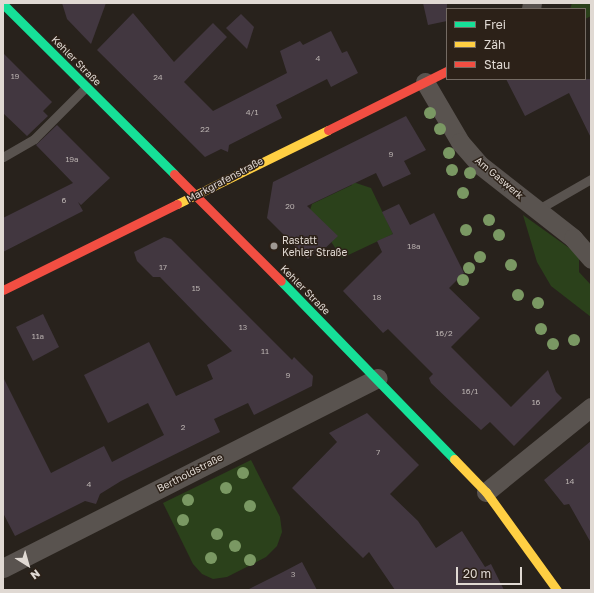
<!DOCTYPE html>
<html>
<head>
<meta charset="utf-8">
<style>
  body { margin:0 }
  #map { position:relative; width:594px; height:593px; overflow:hidden; background:#28221c; font-family:"Golos Text",sans-serif }
  div>[style] { position:absolute }
  [style*='--x'] { left:calc(var(--x)*1px); top:calc(var(--y)*1px); width:calc(var(--w)*1px); rotate:calc(var(--a)*1deg) }
  .green>* { inset:0; background:#2b411b }
  .building>* { inset:0; background:#423740 }
  .lane>* { height:9px; margin:-4.5px; padding:0 4.5px; transform-origin:4.5px; border-radius:4.5px; background:#59534f }
  .street>* { height:19px; margin:-9.5px; padding:0 9.5px; transform-origin:9.5px; border-radius:9.5px; background:#59534f }
  .fast>* { height:9px; margin:-4.5px; padding:0 4.5px; transform-origin:4.5px; border-radius:4.5px; background:#16e098 }
  .slow>* { height:9px; margin:-4.5px; padding:0 4.5px; transform-origin:4.5px; border-radius:4.5px; background:#ffcf43 }
  .jam>* { height:9px; margin:-4.5px; padding:0 4.5px; transform-origin:4.5px; border-radius:4.5px; background:#f24e42 }
  .trees>* { width:12px; height:12px; margin:-6px; border-radius:50%; background:#7a9863 }
  .dots>* { width:11px; height:11px; translate:-50% -50%; box-sizing:border-box; border:2px solid #2c2118; border-radius:50% }
  span { translate:-50% -50%; white-space:nowrap; text-align:center; line-height:1.15; -webkit-text-stroke:3px #2c2118; paint-order:stroke }
  .number-label { font-size:8px; color:#b8b0ae }
  .number-label span { -webkit-text-stroke-width:0 }
  .street-label { font-size:10px; color:#e0d9d3 }
  .poi-label { font-size:10px; color:#e0d9d3 }
  .left { translate:0 -50%; text-align:left }
  .frame { position:absolute; inset:0; border:4px solid #e0d9d3; pointer-events:none }
  .legend { position:absolute; left:446px; top:8px; width:140px; height:72px; box-sizing:border-box; background:#2c2118; border:1px solid #746b63; margin:0; padding:5px 7px; list-style:none; font-size:12px; color:#e0d9d3 }
  .legend li { display:flex; align-items:center; gap:8px; height:20px }
  .legend b { width:20px; border:1px solid #746b63 }
  .north { position:absolute; left:8px; top:545px; width:40px; height:40px; -webkit-text-stroke:3px #2c2118; paint-order:stroke; rotate:143deg; font-size:11px; font-weight:700; line-height:16px; text-align:center; color:#e0d9d3 }
  .north::after { content:''; display:block; margin:auto; width:14px; height:18px; background:#e0d9d3; clip-path:polygon(50% 0,100% 100%,50% 72%,0 100%) }
  .scale { position:absolute; left:456px; top:567px; width:66px; height:18px; box-sizing:border-box; border:2px solid #e0d9d3; border-top:0; padding-left:5px; font-size:12px; line-height:14px; white-space:nowrap; color:#e0d9d3; -webkit-text-stroke:3px #2c2118; paint-order:stroke }
</style>
</head>
<body>
<div id="map">
  <div class="green">
    <i style="clip-path:polygon(572px 3px,591px 3px,591px 16px,585px 19px,585px 9px,570px 9px)"></i>
    <i style="clip-path:polygon(350px 181px,371px 188px,393px 234px,342px 258px,310px 210px,312px 204px,352px 185px)"></i>
    <i style="clip-path:polygon(523px 215px,579px 255px,579px 272px,591px 285px,591px 317px,551px 286px,537px 262px)"></i>
    <i style="clip-path:polygon(251px 460px,280px 517px,282px 532px,277px 546px,266px 557px,227px 577px,213px 579px,202px 574px,193px 564px,163px 503px)"></i>
  </div>
  <div class="building">
    <i style="clip-path:polygon(62px 3px,106px 3px,91px 44px,67px 19px)"></i>
    <i style="clip-path:polygon(423px 3px,447px 3px,447px 21px,428px 25px)"></i>
    <i style="clip-path:polygon(133px 13px,174px 62px,213px 23px,227px 37px,184px 82px,213px 111px,287px 73px,280px 51px,300px 41px,303px 45px,331px 31px,342px 53px,347px 51px,358px 73px,331px 87px,327px 79px,276px 105px,282px 118px,229px 145px,228px 152px,221px 149px,205px 157px,97px 50px)"></i>
    <i style="clip-path:polygon(241px 14px,254px 27px,247px 49px,226px 28px)"></i>
    <i style="clip-path:polygon(3px 53px,52px 102px,43px 111px,48px 116px,27px 136px,3px 113px)"></i>
    <i style="clip-path:polygon(506px 79px,591px 79px,591px 138px,569px 93px,525px 116px)"></i>
    <i style="clip-path:polygon(406px 116px,426px 150px,404px 161px,411px 174px,383px 187px,376px 173px,307px 206px,338px 236px,320px 253px,317px 250px,308px 259px,267px 218px,273px 182px)"></i>
    <i style="clip-path:polygon(57px 125px,110px 178px,81px 205px,78px 202px,83px 211px,3px 252px,3px 218px,73px 183px,36px 145px)"></i>
    <i style="clip-path:polygon(399px 204px,410px 225px,434px 213px,464px 273px,449px 288px,480px 318px,451px 347px,511px 407px,548px 370px,556px 392px,562px 398px,514px 446px,490px 422px,481px 430px,455px 406px,431px 383px,429px 378px,433px 374px,388px 329px,383px 333px,343px 291px,382px 252px,377px 241px,393px 234px,382px 212px)"></i>
    <i style="clip-path:polygon(164px 237px,171px 239px,292px 360px,294px 357px,313px 376px,312px 386px,254px 415px,248px 403px,214px 419px,220px 432px,121px 481px,100px 494px,96px 504px,85px 501px,15px 536px,3px 513px,3px 377px,51px 473px,104px 446px,112px 462px,164px 435px,148px 403px,108px 423px,84px 375px,149px 342px,176px 396px,213px 379px,207px 365px,232px 351px,160px 277px,153px 277px,137px 261px,134px 252px)"></i>
    <i style="clip-path:polygon(43px 314px,59px 347px,33px 361px,16px 327px)"></i>
    <i style="clip-path:polygon(367px 413px,419px 465px,390px 494px,418px 521px,436px 548px,462px 531px,485px 567px,491px 564px,504px 590px,395px 590px,369px 552px,363px 558px,292px 488px,337px 442px,329px 433px)"></i>
    <i style="clip-path:polygon(591px 441px,591px 543px,569px 504px,564px 505px,544px 480px)"></i>
    <i style="clip-path:polygon(302px 562px,317px 590px,247px 590px,283px 572px)"></i>
  </div>
  <div class="lane">
    <i style="--x:3;--y:157;--w:36;--a:-30"></i>
    <i style="--x:34;--y:139;--w:74;--a:-45"></i>
    <i style="--x:537;--y:210;--w:62;--a:-29.9"></i>
  </div>
  <div class="street">
    <i style="--x:531;--y:9;--w:6;--a:-81"></i>
    <i style="--x:425;--y:82;--w:69;--a:59.7"></i>
    <i style="--x:460;--y:142;--w:30;--a:49"></i>
    <i style="--x:480;--y:165;--w:118;--a:38.1"></i>
    <i style="--x:573;--y:238;--w:28;--a:49"></i>
    <i style="--x:486;--y:492;--w:135;--a:-39"></i>
    <i style="--x:3;--y:568;--w:420;--a:-26.9"></i>
  </div>
  <div class="fast">
    <i style="--x:3;--y:4;--w:241;--a:44.8"></i>
    <i style="--x:281;--y:281;--w:248;--a:45.8"></i>
  </div>
  <div class="slow">
    <i style="--x:177;--y:204;--w:168;--a:-26.1"></i>
    <i style="--x:454;--y:459;--w:46;--a:45.9"></i>
    <i style="--x:486;--y:492;--w:121;--a:54.1"></i>
  </div>
  <div class="jam">
    <i style="--x:328;--y:130;--w:133;--a:-26.4"></i>
    <i style="--x:174;--y:174;--w:151;--a:45"></i>
    <i style="--x:3;--y:290;--w:194;--a:-26.3"></i>
  </div>
  <div class="trees">
    <i style="left:430px;top:113px"></i>
    <i style="left:440px;top:129px"></i>
    <i style="left:449px;top:153px"></i>
    <i style="left:452px;top:170px"></i>
    <i style="left:470px;top:173px"></i>
    <i style="left:463px;top:193px"></i>
    <i style="left:489px;top:220px"></i>
    <i style="left:466px;top:230px"></i>
    <i style="left:499px;top:235px"></i>
    <i style="left:480px;top:257px"></i>
    <i style="left:511px;top:265px"></i>
    <i style="left:469px;top:268px"></i>
    <i style="left:463px;top:280px"></i>
    <i style="left:518px;top:295px"></i>
    <i style="left:538px;top:303px"></i>
    <i style="left:541px;top:329px"></i>
    <i style="left:574px;top:340px"></i>
    <i style="left:553px;top:344px"></i>
    <i style="left:243px;top:473px"></i>
    <i style="left:226px;top:488px"></i>
    <i style="left:188px;top:500px"></i>
    <i style="left:250px;top:506px"></i>
    <i style="left:183px;top:520px"></i>
    <i style="left:217px;top:534px"></i>
    <i style="left:235px;top:546px"></i>
    <i style="left:211px;top:558px"></i>
    <i style="left:250px;top:560px"></i>
  </div>
  <div class="dots">
    <i style="left:274px;top:246px;background:#a09993"></i>
  </div>
  <div class="number-label">
    <span style="left:318px;top:59px">4</span>
    <span style="left:15px;top:77px">19</span>
    <span style="left:158px;top:78px">24</span>
    <span style="left:252px;top:113px">4/1</span>
    <span style="left:205px;top:130px">22</span>
    <span style="left:391px;top:155px">9</span>
    <span style="left:72px;top:160px">19a</span>
    <span style="left:64px;top:201px">6</span>
    <span style="left:290px;top:207px">20</span>
    <span style="left:414px;top:247px">18a</span>
    <span style="left:163px;top:268px">17</span>
    <span style="left:196px;top:289px">15</span>
    <span style="left:377px;top:298px">18</span>
    <span style="left:243px;top:328px">13</span>
    <span style="left:444px;top:334px">16/2</span>
    <span style="left:38px;top:337px">11a</span>
    <span style="left:265px;top:352px">11</span>
    <span style="left:288px;top:376px">9</span>
    <span style="left:470px;top:392px">16/1</span>
    <span style="left:536px;top:403px">16</span>
    <span style="left:183px;top:428px">2</span>
    <span style="left:378px;top:453px">7</span>
    <span style="left:570px;top:482px">14</span>
    <span style="left:89px;top:485px">4</span>
    <span style="left:293px;top:575px">3</span>
  </div>
  <div class="street-label">
    <span style="left:76px;top:61px;rotate:45deg">Kehler Straße</span>
    <span style="left:499px;top:178px;rotate:40deg">Am Gaswerk</span>
    <span style="left:225px;top:180px;rotate:-28deg">Markgrafenstraße</span>
    <span style="left:305px;top:290px;rotate:45deg">Kehler Straße</span>
    <span style="left:190px;top:473px;rotate:-27deg">Bertholdstraße</span>
  </div>
  <div class="poi-label">
    <span class="left" style="left:282px;top:246px">Rastatt<br>Kehler Straße</span>
  </div>
  <div class="frame"></div>
  <ul class="legend">
  <li><b style="height:5px;background:#16e098"></b>Frei</li>
  <li><b style="height:5px;background:#ffcf43"></b>Zäh</li>
  <li><b style="height:5px;background:#f24e42"></b>Stau</li>
  </ul>
  <div class="north">N</div>
  <div class="scale">20 m</div>
</div>
</body>
</html>
